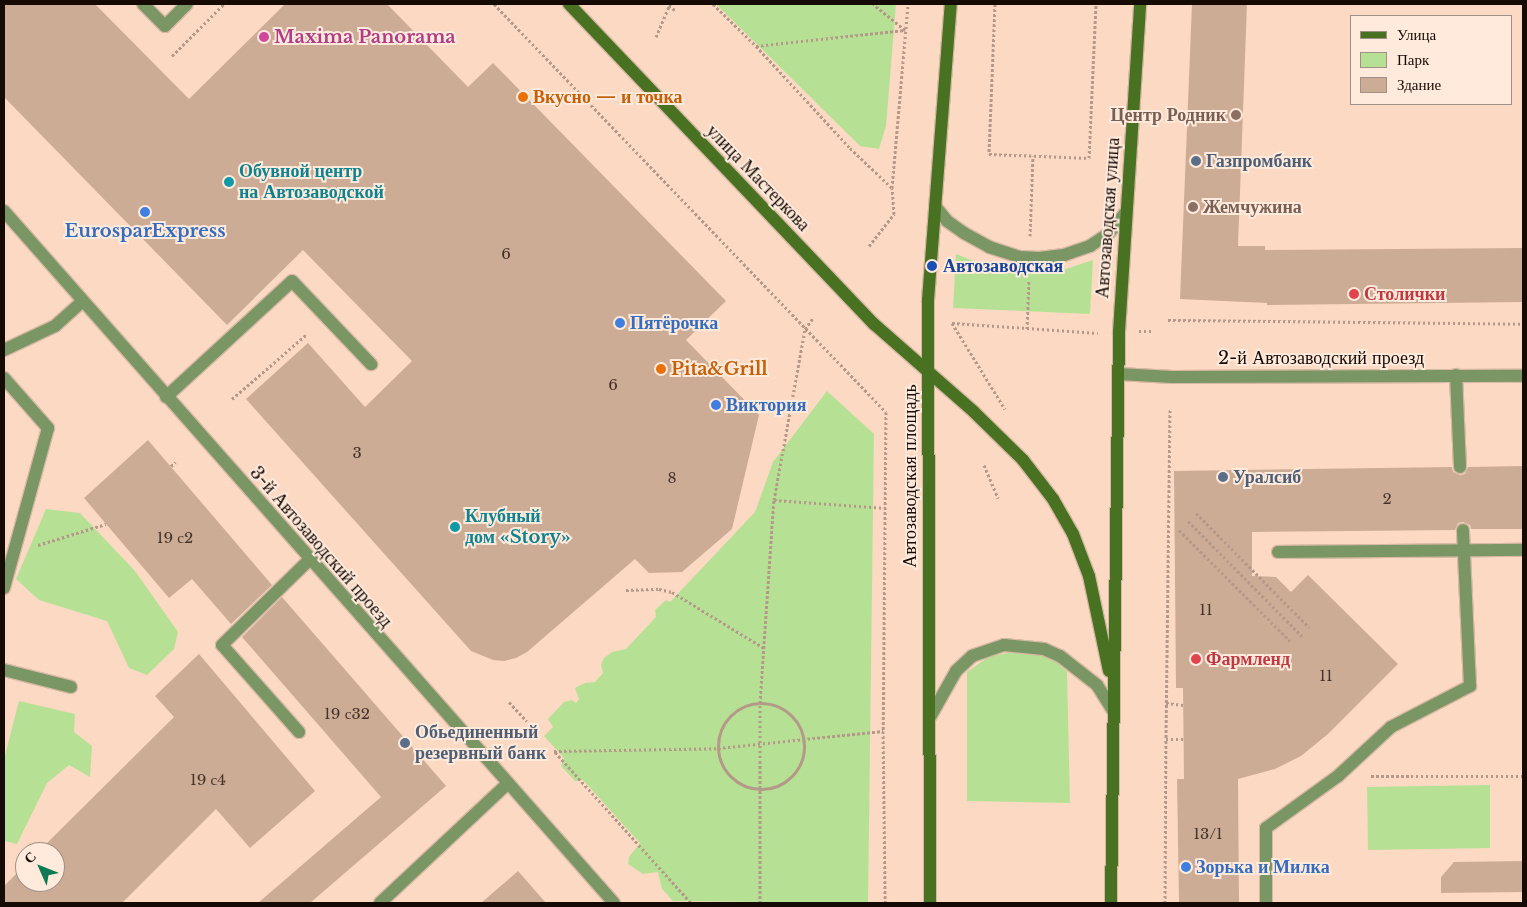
<!DOCTYPE html>
<html>
<head>
<meta charset="utf-8">
<style>
  body { margin:0 }
  #map { position:relative; width:1527px; height:907px; overflow:hidden; background:#fcd9c3; font-family:"Libre Baskerville",serif }
  div>[style] { position:absolute }
  [style*='--x'] { left:calc(var(--x)*1px); top:calc(var(--y)*1px); width:calc(var(--w)*1px); rotate:calc(var(--a)*1deg) }
  .green>* { inset:0; background:#b6e195 }
  .building>* { inset:0; background:#cdac96 }
  .path>* { height:3px; margin-top:-1.5px; transform-origin:0; background:repeating-linear-gradient(90deg,#b49988 0 2.5px,transparent 0 5px) }
  .path>.ring { margin:-1.5px; padding:0; box-sizing:content-box; background:none; border:3px solid #b49988; border-radius:50% }
  .roads { filter:drop-shadow(1px 0 #d7b8a4) drop-shadow(-1px 0 #d7b8a4) drop-shadow(0 1px #d7b8a4) drop-shadow(0 -1px #d7b8a4) }
  .service>* { height:12px; margin:-6px; padding:0 6px; transform-origin:6px; border-radius:6px; background:#799664 }
  .minor>* { height:12px; margin:-6px; padding:0 6px; transform-origin:6px; border-radius:6px; background:#799664 }
  .tertiary>* { height:12px; margin:-6px; padding:0 6px; transform-origin:6px; border-radius:6px; background:#799664 }
  .secondary>* { height:12px; margin:-6px; padding:0 6px; transform-origin:6px; border-radius:6px; background:#487121 }
  .dots>* { width:14px; height:14px; translate:-50% -50%; box-sizing:border-box; border:2px solid #ffeadc; border-radius:50% }
  span { translate:-50% -50%; white-space:nowrap; text-align:center; line-height:1.15; -webkit-text-stroke:4px #ffeadc; paint-order:stroke }
  .number-label { font-size:15px; color:#433228 }
  .number-label span { -webkit-text-stroke-width:0 }
  .hotel-label { font-size:18px; color:#b23c85; font-weight:700 }
  .left { translate:0 -50%; text-align:left }
  .food-label { font-size:18px; color:#c56008; font-weight:700 }
  .education-label { font-size:18px; color:#785e54; font-weight:700 }
  .right { translate:-100% -50%; text-align:right }
  .service-label { font-size:18px; color:#4e5e75; font-weight:700 }
  .culture-label { font-size:18px; color:#0d838f; font-weight:700 }
  .street-label { font-size:18px; color:#150a04 }
  .shop-label { font-size:18px; color:#366cbe; font-weight:700 }
  .transit-label { font-size:18px; color:#164399; font-weight:700 }
  .health-label { font-size:18px; color:#be3a42; font-weight:700 }
  .frame { position:absolute; inset:0; border:5px solid #150a04; pointer-events:none }
  .legend { position:absolute; left:1350px; top:15px; width:162px; height:90px; box-sizing:border-box; background:#ffeadc; border:1px solid #a19086; margin:0; padding:6px 9px; list-style:none; font-size:15px; color:#150a04 }
  .legend li { display:flex; align-items:center; gap:10px; height:25px }
  .legend b { width:25px; border:1px solid #a19086 }
  .north { position:absolute; left:15px; top:842px; width:50px; height:50px; box-sizing:border-box; background:#ffeadc; border:1px solid #a19086; border-radius:50%; rotate:314deg; font-size:14px; font-weight:700; line-height:20px; text-align:center; color:#150a04 }
  .north::after { content:''; display:block; margin:auto; width:18px; height:22px; background:#0f7b55; clip-path:polygon(50% 0,100% 100%,50% 72%,0 100%) }
</style>
</head>
<body>
<div id="map">
  <div class="green">
    <i style="clip-path:polygon(716px 4px,896px 4px,886px 126px,879px 149px,860px 146px)"></i>
    <i style="clip-path:polygon(956px 254px,984px 265px,1015px 272px,1038px 274px,1066px 269px,1093px 260px,1090px 314px,953px 308px)"></i>
    <i style="clip-path:polygon(827px 391px,874px 434px,868px 903px,673px 901px,662px 889px,658px 872px,643px 874px,628px 864px,629px 857px,640px 843px,583px 780px,575px 781px,561px 766px,564px 758px,544px 736px,553px 727px,548px 719px,564px 702px,572px 700px,576px 703px,579px 699px,575px 688px,585px 683px,595px 682px,603px 673px,601px 665px,604px 658px,612px 652px,626px 649px,656px 617px,655px 610px,666px 600px,670px 602px,755px 512px,773px 462px)"></i>
    <i style="clip-path:polygon(46px 509px,80px 513px,135px 571px,178px 632px,174px 649px,147px 675px,129px 668px,107px 621px,39px 600px,16px 579px)"></i>
    <i style="clip-path:polygon(1015px 652px,1043px 656px,1058px 663px,1067px 672px,1070px 803px,967px 801px,967px 672px,990px 656px)"></i>
    <i style="clip-path:polygon(19px 701px,75px 714px,74px 732px,92px 746px,90px 777px,69px 765px,47px 783px,17px 844px,4px 841px,4px 759px)"></i>
    <i style="clip-path:polygon(1490px 785px,1490px 848px,1368px 850px,1367px 787px)"></i>
  </div>
  <div class="building">
    <i style="clip-path:polygon(4px 4px,95px 4px,189px 99px,285px 4px,387px 4px,468px 87px,493px 63px,726px 301px,686px 340px,759px 415px,732px 529px,682px 572px,649px 573px,635px 559px,527px 652px,516px 658px,504px 661px,493px 660px,471px 651px,246px 399px,308px 343px,365px 407px,412px 361px,303px 250px,227px 325px,4px 97px)"></i>
    <i style="clip-path:polygon(1192px 4px,1247px 4px,1238px 246px,1265px 246px,1265px 250px,1523px 248px,1523px 302px,1267px 305px,1267px 303px,1180px 299px)"></i>
    <i style="clip-path:polygon(148px 440px,272px 585px,231px 624px,192px 579px,169px 598px,84px 498px)"></i>
    <i style="clip-path:polygon(1523px 466px,1523px 529px,1471px 529px,1470px 525px,1463px 522px,1458px 523px,1455px 530px,1252px 532px,1252px 576px,1276px 577px,1291px 592px,1308px 575px,1398px 664px,1328px 734px,1301px 756px,1275px 769px,1238px 779px,1239px 903px,1179px 903px,1177px 779px,1184px 779px,1183px 688px,1176px 688px,1174px 471px,1452px 467px,1453px 472px,1460px 475px,1465px 474px,1468px 467px)"></i>
    <i style="clip-path:polygon(282px 597px,446px 786px,310px 903px,258px 903px,381px 797px,242px 637px)"></i>
    <i style="clip-path:polygon(199px 654px,315px 791px,250px 848px,216px 809px,122px 903px,4px 903px,4px 886px,25px 865px,25px 882px,55px 882px,55px 852px,38px 852px,174px 717px,155px 696px)"></i>
    <i style="clip-path:polygon(1523px 861px,1523px 892px,1441px 893px,1441px 877px,1454px 862px)"></i>
    <i style="clip-path:polygon(518px 871px,546px 903px,481px 903px)"></i>
  </div>
  <div class="path">
    <i style="--x:494;--y:4;--w:566;--a:46.15"></i>
    <i style="--x:886;--y:412;--w:319;--a:90.5"></i>
    <i style="--x:883;--y:731;--w:172;--a:89.3"></i>
    <i style="--x:713;--y:4;--w:60;--a:44.3"></i>
    <i style="--x:756;--y:46;--w:139;--a:47.3"></i>
    <i style="--x:850;--y:148;--w:58;--a:43.6"></i>
    <i style="--x:995;--y:4;--w:150;--a:92.3"></i>
    <i style="--x:989;--y:154;--w:100;--a:2.3"></i>
    <i style="--x:1089;--y:158;--w:154;--a:-87.4"></i>
    <i style="--x:669;--y:5;--w:9;--a:41"></i>
    <i style="--x:656;--y:37;--w:36;--a:-67"></i>
    <i style="--x:756;--y:46;--w:150;--a:-6.1"></i>
    <i style="--x:905;--y:30;--w:41;--a:-140.9"></i>
    <i style="--x:172;--y:56;--w:74;--a:-45"></i>
    <i style="--x:1030;--y:236;--w:80;--a:-87.9"></i>
    <i style="--x:869;--y:246;--w:41;--a:-52"></i>
    <i style="--x:894;--y:214;--w:26;--a:-94"></i>
    <i style="--x:892;--y:188;--w:185;--a:-85"></i>
    <i style="--x:1168;--y:320;--w:355;--a:0.6"></i>
    <i style="--x:952;--y:323;--w:146;--a:3.9"></i>
    <i style="--x:952;--y:323;--w:101;--a:58.4"></i>
    <i style="--x:1027;--y:329;--w:49;--a:-87.7"></i>
    <i style="--x:1139;--y:331;--w:13;--a:0"></i>
    <i style="--x:232;--y:399;--w:99;--a:-40.9"></i>
    <i style="--x:1170;--y:410;--w:329;--a:90.7"></i>
    <i style="--x:1166;--y:739;--w:17;--a:0"></i>
    <i style="--x:984;--y:465;--w:36;--a:67"></i>
    <i style="--x:171;--y:466;--w:6;--a:-39"></i>
    <i style="--x:774;--y:500;--w:112;--a:4.1"></i>
    <i style="--x:1196;--y:513;--w:161;--a:45.3"></i>
    <i style="--x:1188;--y:521;--w:162;--a:45.3"></i>
    <i style="--x:1179;--y:530;--w:157;--a:45"></i>
    <i style="--x:38;--y:545;--w:71;--a:-17.2"></i>
    <i style="--x:626;--y:590;--w:33;--a:-2"></i>
    <i style="--x:659;--y:589;--w:13;--a:13"></i>
    <i style="--x:672;--y:592;--w:108;--a:31.3"></i>
    <i style="--x:509;--y:702;--w:26;--a:47"></i>
    <i style="--x:1166;--y:703;--w:17;--a:7"></i>
    <i class="ring" style="left:718px;top:703px;width:83px;height:83px"></i>
    <i style="--x:554;--y:751;--w:164;--a:-1"></i>
    <i style="--x:718;--y:748;--w:166;--a:-5.9"></i>
    <i style="--x:555;--y:752;--w:203;--a:48"></i>
    <i style="--x:1371;--y:776;--w:152;--a:0"></i>
    <i style="--x:760;--y:903;--w:200;--a:-90"></i>
    <i style="--x:760;--y:703;--w:203;--a:-86.1"></i>
    <i style="--x:774;--y:500;--w:174;--a:-79.7"></i>
    <i style="--x:805;--y:329;--w:14;--a:-54"></i>
    <i style="--x:1165;--y:903;--w:164;--a:-89.7"></i>
  </div>
  <div class="roads">
    <div class="service">
      <i style="--x:143;--y:4;--w:31;--a:45"></i>
      <i style="--x:165;--y:26;--w:31;--a:-45"></i>
      <i style="--x:4;--y:350;--w:56;--a:-25.2"></i>
      <i style="--x:55;--y:326;--w:36;--a:-42"></i>
      <i style="--x:1456;--y:375;--w:92;--a:87.5"></i>
      <i style="--x:4;--y:378;--w:67;--a:48.7"></i>
      <i style="--x:48;--y:428;--w:166;--a:105.4"></i>
      <i style="--x:166;--y:397;--w:171;--a:-42.6"></i>
      <i style="--x:292;--y:281;--w:115;--a:46.4"></i>
      <i style="--x:1278;--y:552;--w:245;--a:-0.5"></i>
      <i style="--x:4;--y:670;--w:69;--a:14.2"></i>
      <i style="--x:299;--y:732;--w:116;--a:-131.5"></i>
      <i style="--x:222;--y:645;--w:122;--a:-44.3"></i>
      <i style="--x:380;--y:903;--w:174;--a:-43.1"></i>
      <i style="--x:1266;--y:903;--w:75;--a:-90"></i>
      <i style="--x:1266;--y:828;--w:89;--a:-35.8"></i>
      <i style="--x:1338;--y:776;--w:72;--a:-42.8"></i>
      <i style="--x:1391;--y:727;--w:89;--a:-27.4"></i>
      <i style="--x:1470;--y:686;--w:156;--a:-92.6"></i>
    </div>
    <div class="minor">
      <i style="--x:935;--y:206;--w:19;--a:51"></i>
      <i style="--x:947;--y:221;--w:21;--a:35"></i>
      <i style="--x:964;--y:233;--w:29;--a:29"></i>
      <i style="--x:989;--y:247;--w:32;--a:18"></i>
      <i style="--x:1019;--y:257;--w:20;--a:3"></i>
      <i style="--x:1039;--y:258;--w:25;--a:-7"></i>
      <i style="--x:1064;--y:255;--w:28;--a:-19"></i>
      <i style="--x:1090;--y:246;--w:23;--a:-34"></i>
      <i style="--x:1109;--y:233;--w:27;--a:-51"></i>
      <i style="--x:1119;--y:374;--w:53;--a:3.2"></i>
      <i style="--x:1172;--y:377;--w:351;--a:-0.2"></i>
    </div>
    <div class="tertiary">
      <i style="--x:4;--y:211;--w:922;--a:48.6"></i>
      <i style="--x:929;--y:719;--w:55;--a:-60.6"></i>
      <i style="--x:956;--y:671;--w:22;--a:-43"></i>
      <i style="--x:972;--y:656;--w:34;--a:-19"></i>
      <i style="--x:1004;--y:645;--w:40;--a:5.7"></i>
      <i style="--x:1044;--y:649;--w:17;--a:24"></i>
      <i style="--x:1060;--y:656;--w:47;--a:38.1"></i>
      <i style="--x:1097;--y:685;--w:31;--a:58"></i>
    </div>
    <div class="secondary">
      <i style="--x:569;--y:4;--w:442;--a:46.4"></i>
      <i style="--x:874;--y:324;--w:133;--a:41.3"></i>
      <i style="--x:974;--y:412;--w:69;--a:44.4"></i>
      <i style="--x:1023;--y:460;--w:49;--a:52.4"></i>
      <i style="--x:1053;--y:499;--w:40;--a:60.3"></i>
      <i style="--x:1073;--y:534;--w:45;--a:69.1"></i>
      <i style="--x:1089;--y:576;--w:97;--a:78.1"></i>
      <i style="--x:930;--y:903;--w:603;--a:-90.19"></i>
      <i style="--x:928;--y:300;--w:297;--a:-85.6"></i>
      <i style="--x:1111;--y:903;--w:571;--a:-89.2"></i>
      <i style="--x:1119;--y:332;--w:329;--a:-86.3"></i>
    </div>
  </div>
  <div class="dots">
    <i style="left:264px;top:37px;background:#d1479c"></i>
    <i style="left:523px;top:97px;background:#e8710a"></i>
    <i style="left:1236px;top:115px;background:#8d6e63"></i>
    <i style="left:1196px;top:161px;background:#5c6f8a"></i>
    <i style="left:229px;top:182px;background:#0f9aa8"></i>
    <i style="left:1193px;top:207px;background:#8d6e63"></i>
    <i style="left:145px;top:212px;background:#3f7fe0"></i>
    <i style="left:932px;top:266px;background:#1a4fb4"></i>
    <i style="left:1354px;top:294px;background:#e0444e"></i>
    <i style="left:620px;top:323px;background:#3f7fe0"></i>
    <i style="left:661px;top:369px;background:#e8710a"></i>
    <i style="left:716px;top:405px;background:#3f7fe0"></i>
    <i style="left:1223px;top:477px;background:#5c6f8a"></i>
    <i style="left:455px;top:527px;background:#0f9aa8"></i>
    <i style="left:1196px;top:659px;background:#e0444e"></i>
    <i style="left:405px;top:743px;background:#5c6f8a"></i>
    <i style="left:1186px;top:867px;background:#3f7fe0"></i>
  </div>
  <div class="number-label">
    <span style="left:506px;top:254px">6</span>
    <span style="left:613px;top:385px">6</span>
    <span style="left:357px;top:453px">3</span>
    <span style="left:672px;top:478px">8</span>
    <span style="left:1387px;top:499px">2</span>
    <span style="left:175px;top:538px">19 с2</span>
    <span style="left:1206px;top:610px">11</span>
    <span style="left:1326px;top:676px">11</span>
    <span style="left:347px;top:714px">19 с32</span>
    <span style="left:208px;top:780px">19 с4</span>
    <span style="left:1208px;top:834px">13/1</span>
  </div>
  <div class="hotel-label">
    <span class="left" style="left:274px;top:37px">Maxima Panorama</span>
  </div>
  <div class="food-label">
    <span class="left" style="left:533px;top:97px">Вкусно — и точка</span>
    <span class="left" style="left:671px;top:369px">Pita&amp;Grill</span>
  </div>
  <div class="education-label">
    <span class="right" style="left:1226px;top:115px">Центр Родник</span>
    <span class="left" style="left:1203px;top:207px">Жемчужина</span>
  </div>
  <div class="service-label">
    <span class="left" style="left:1206px;top:161px">Газпромбанк</span>
    <span class="left" style="left:1233px;top:477px">Уралсиб</span>
    <span class="left" style="left:415px;top:743px">Обьединенный<br>резервный банк</span>
  </div>
  <div class="culture-label">
    <span class="left" style="left:239px;top:182px">Обувной центр<br>на Автозаводской</span>
    <span class="left" style="left:465px;top:527px">Клубный<br>дом «Story»</span>
  </div>
  <div class="street-label">
    <span style="left:758px;top:178px;rotate:46deg">улица Мастеркова</span>
    <span style="left:1108px;top:218px;rotate:-86deg">Автозаводская улица</span>
    <span style="left:1321px;top:358px">2-й Автозаводский проезд</span>
    <span style="left:910px;top:476px;rotate:-90deg">Автозаводская площадь</span>
    <span style="left:321px;top:547px;rotate:49deg">3-й Автозаводский проезд</span>
  </div>
  <div class="shop-label">
    <span style="left:145px;top:231px">EurosparExpress</span>
    <span class="left" style="left:630px;top:323px">Пятёрочка</span>
    <span class="left" style="left:726px;top:405px">Виктория</span>
    <span class="left" style="left:1196px;top:867px">Зорька и Милка</span>
  </div>
  <div class="transit-label">
    <span class="left" style="left:943px;top:266px">Автозаводская</span>
  </div>
  <div class="health-label">
    <span class="left" style="left:1364px;top:294px">Столички</span>
    <span class="left" style="left:1206px;top:659px">Фармленд</span>
  </div>
  <div class="frame"></div>
  <ul class="legend">
  <li><b style="height:6px;background:#487121"></b>Улица</li>
  <li><b style="height:14px;background:#b6e195"></b>Парк</li>
  <li><b style="height:14px;background:#cdac96"></b>Здание</li>
  </ul>
  <div class="north">С</div>
</div>
</body>
</html>
